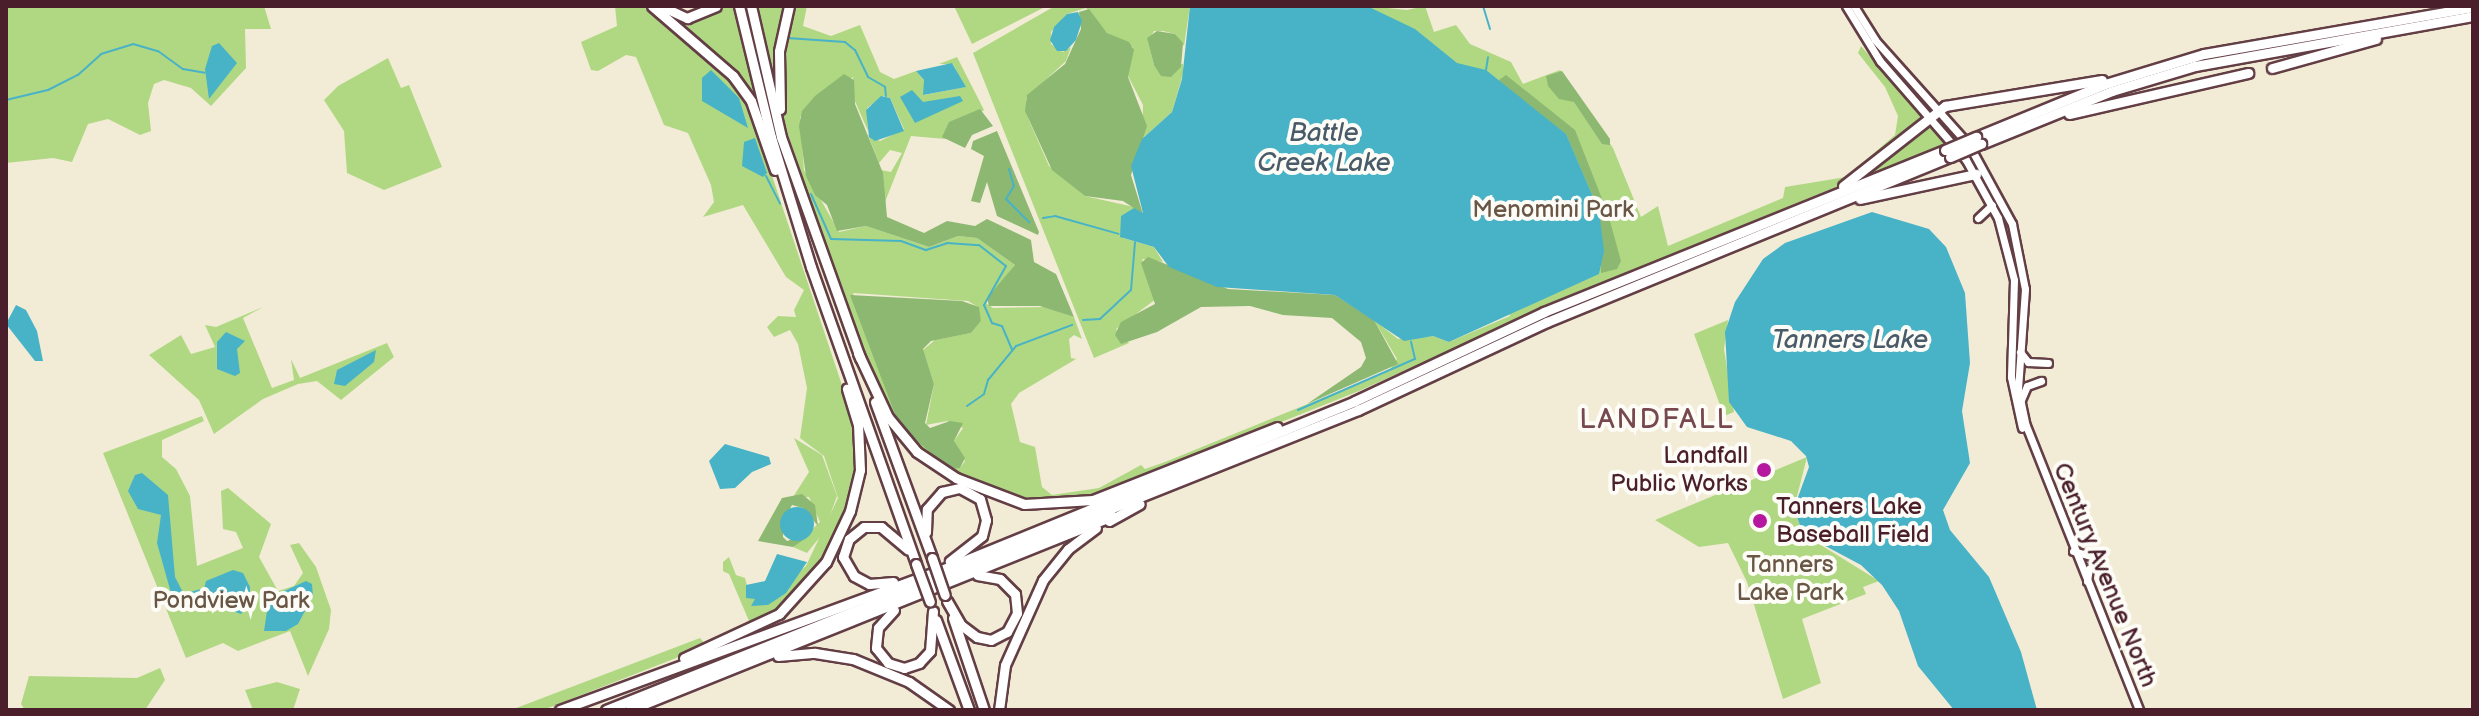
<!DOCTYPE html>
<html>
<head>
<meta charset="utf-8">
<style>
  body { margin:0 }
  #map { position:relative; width:2479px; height:716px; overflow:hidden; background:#f2ecd6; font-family:"Balsamiq Sans",sans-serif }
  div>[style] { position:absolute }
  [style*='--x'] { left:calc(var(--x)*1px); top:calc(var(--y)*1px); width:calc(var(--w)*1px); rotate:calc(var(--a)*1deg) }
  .green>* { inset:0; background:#b0d883 }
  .forest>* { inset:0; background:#8cb871 }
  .water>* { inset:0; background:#48b3c6 }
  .round { border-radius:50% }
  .stream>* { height:2px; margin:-1px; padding:0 1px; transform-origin:1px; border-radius:1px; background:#48b3c6 }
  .roads { filter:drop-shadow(2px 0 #633e45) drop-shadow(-2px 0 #633e45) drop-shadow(0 2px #633e45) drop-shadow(0 -2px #633e45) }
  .major>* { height:7px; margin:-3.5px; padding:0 3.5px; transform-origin:3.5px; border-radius:3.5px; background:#fff }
  .highway>* { height:9px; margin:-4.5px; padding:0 4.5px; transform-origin:4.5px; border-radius:4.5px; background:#fff }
  .bridges { filter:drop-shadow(2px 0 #633e45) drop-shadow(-2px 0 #633e45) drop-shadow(0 2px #633e45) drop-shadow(0 -2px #633e45) }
  .highway-bridge>* { height:9px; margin:-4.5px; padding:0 4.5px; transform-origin:4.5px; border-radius:4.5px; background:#fff }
  .dots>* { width:22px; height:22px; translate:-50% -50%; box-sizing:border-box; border:4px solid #fdfcf7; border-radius:50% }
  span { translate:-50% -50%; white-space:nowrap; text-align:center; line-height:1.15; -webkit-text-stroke:8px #fdfcf7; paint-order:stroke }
  .park-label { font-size:24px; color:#695645 }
  .poi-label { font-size:24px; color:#4a1f2b }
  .right { translate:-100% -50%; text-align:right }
  .left { translate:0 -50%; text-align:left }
  .street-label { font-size:24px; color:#4a1f2b }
  .water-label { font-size:26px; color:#495a69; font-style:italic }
  .quarter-label { font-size:28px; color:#77494e; letter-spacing:2px }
  .frame { position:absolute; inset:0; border:8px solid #4a1f2b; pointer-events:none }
</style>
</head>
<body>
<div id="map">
  <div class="green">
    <i style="clip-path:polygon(6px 6px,264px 6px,271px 29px,245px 29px,246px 68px,211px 106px,191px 88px,164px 80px,154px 84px,148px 103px,151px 131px,140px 135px,108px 119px,88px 124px,72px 162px,53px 158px,6px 163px)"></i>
    <i style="clip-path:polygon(615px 6px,649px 6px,723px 69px,748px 104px,854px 421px,858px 457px,852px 500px,829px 553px,798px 597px,752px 628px,729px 574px,723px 571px,723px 562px,729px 557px,736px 575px,745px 578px,750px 597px,786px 583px,806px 566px,838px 498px,824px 456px,800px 438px,807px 388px,798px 344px,790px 330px,774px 337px,767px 327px,778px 316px,796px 317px,794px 310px,804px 290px,786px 277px,743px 205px,703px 217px,714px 202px,711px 185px,688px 133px,664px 125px,636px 57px,626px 55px,598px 71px,591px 70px,581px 42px,617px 26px)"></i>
    <i style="clip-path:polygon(718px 6px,735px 6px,758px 108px,670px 17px,697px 20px)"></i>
    <i style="clip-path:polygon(755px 6px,788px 6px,775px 88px,774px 88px)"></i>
    <i style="clip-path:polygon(evenodd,792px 6px,807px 6px,803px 26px,831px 36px,860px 25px,880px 72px,894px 79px,916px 71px,924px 80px,924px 95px,965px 87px,953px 64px,939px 64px,957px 57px,984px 110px,946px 139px,911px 136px,885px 202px,881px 170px,891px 172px,902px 153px,890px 150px,879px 163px,868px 135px,880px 141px,904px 129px,890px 98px,883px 96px,867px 108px,868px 131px,854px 99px,853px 77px,800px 117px,804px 170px,839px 232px,866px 226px,929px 247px,958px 236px,977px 238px,1015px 265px,986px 303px,993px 308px,1045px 307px,1074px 317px,1082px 339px,1074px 335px,1069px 339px,1071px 358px,1076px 359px,1019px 393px,1011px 404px,1020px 442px,1035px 447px,1042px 487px,1052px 495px,1099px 488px,1141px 465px,1145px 469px,1165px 462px,1389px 371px,1397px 359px,1374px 320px,1398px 339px,1433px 336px,1449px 342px,1510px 316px,1390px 20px,1367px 6px,1407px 10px,1425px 6px,1434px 32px,1456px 25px,1470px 44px,1511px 62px,1523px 84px,1560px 70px,1613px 148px,1641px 217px,1658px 206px,1668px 246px,1783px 198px,1785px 187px,1846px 177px,1895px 135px,1898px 116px,1885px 87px,1858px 53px,1861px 46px,1923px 117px,1836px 187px,1555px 303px,1359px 391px,1093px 497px,1034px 503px,960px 478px,921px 453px,893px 421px,872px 380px,783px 120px,780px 54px,792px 6px,853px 293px,968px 301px,978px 307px,981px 321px,971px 333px,935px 340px,923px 350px,934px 384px,926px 425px,947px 421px,963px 428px,954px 441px,965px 461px,960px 468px,947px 467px,898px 423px,853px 293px)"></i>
    <i style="clip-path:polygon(954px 6px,1021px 8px,1047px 6px,972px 44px)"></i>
    <i style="clip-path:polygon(1055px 6px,1190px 6px,1184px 46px,1175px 34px,1163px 31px,1154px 31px,1148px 41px,1154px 65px,1183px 64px,1183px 74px,1172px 112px,1142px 139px,1143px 105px,1127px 74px,1133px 47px,1107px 33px,1086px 8px,1067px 14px,1051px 32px,1051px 44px,1063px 52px,1071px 47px,1066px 61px,1026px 98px,1028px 118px,1049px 166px,1085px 196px,1134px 207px,1138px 210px,1121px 216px,1123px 238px,1154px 247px,1163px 262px,1142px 259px,1156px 299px,1116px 329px,1129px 343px,1094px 358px,973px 53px)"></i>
    <i style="clip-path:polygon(388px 58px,401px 88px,409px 85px,442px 167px,384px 190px,347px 173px,344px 131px,324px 100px,338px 86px)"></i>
    <i style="clip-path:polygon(1929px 123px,1945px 145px,1853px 182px,1871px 170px)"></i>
    <i style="clip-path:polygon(263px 307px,243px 318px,272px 388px,294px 380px,291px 359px,300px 378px,387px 343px,394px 357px,341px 400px,317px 381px,298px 384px,263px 399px,214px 434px,199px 400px,149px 355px,181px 335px,191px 354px,215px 347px,205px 325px,216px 327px)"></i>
    <i style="clip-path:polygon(1728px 320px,1724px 349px,1734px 412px,1724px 416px,1694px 334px)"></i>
    <i style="clip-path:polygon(202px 416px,204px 421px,162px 440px,162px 457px,176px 469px,190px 496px,197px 566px,243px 548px,236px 532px,223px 529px,221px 491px,228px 488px,271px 524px,259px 557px,278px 591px,294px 586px,303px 573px,290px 545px,299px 543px,316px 567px,331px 610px,329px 629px,308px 676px,290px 631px,238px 651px,223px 643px,186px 658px,103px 453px)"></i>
    <i style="clip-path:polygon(794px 438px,822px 455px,837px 496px,824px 532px,807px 553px,793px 547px,820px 522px,809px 497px,793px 497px,809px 472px)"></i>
    <i style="clip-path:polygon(1807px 457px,1794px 508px,1803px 534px,1879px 581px,1863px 587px,1866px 594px,1802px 619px,1821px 683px,1783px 699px,1747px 582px,1728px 543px,1699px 547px,1655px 520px)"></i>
    <i style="clip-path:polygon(700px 638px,707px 646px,543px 710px,511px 710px)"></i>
    <i style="clip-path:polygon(160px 668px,165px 680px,145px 710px,25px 710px,21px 704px,29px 676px,137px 678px)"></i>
    <i style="clip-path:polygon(277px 682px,300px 689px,293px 710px,253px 710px,245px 690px)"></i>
  </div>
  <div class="forest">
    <i style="clip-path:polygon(1089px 9px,1107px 33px,1129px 42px,1134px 50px,1128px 77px,1147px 126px,1131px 175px,1143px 214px,1123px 201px,1085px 196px,1052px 170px,1025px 111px,1027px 95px,1065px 64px,1081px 29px,1079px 12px)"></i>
    <i style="clip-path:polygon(1157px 31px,1175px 34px,1183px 43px,1181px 67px,1171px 77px,1161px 76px,1154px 65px,1147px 38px)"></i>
    <i style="clip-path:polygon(1562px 71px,1610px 139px,1610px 145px,1602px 144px,1574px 102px,1559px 99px,1548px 86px,1546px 76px)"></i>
    <i style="clip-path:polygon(844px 74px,854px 80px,855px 104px,883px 173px,887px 217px,924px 233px,947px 221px,975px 226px,987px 219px,1031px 240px,1034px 262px,1056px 274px,1074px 317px,1040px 306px,989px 306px,987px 298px,1015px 265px,977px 238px,958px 236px,929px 247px,866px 226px,837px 231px,827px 205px,815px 195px,806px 176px,799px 126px,802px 111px,815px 96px)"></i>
    <i style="clip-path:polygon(1506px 75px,1575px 130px,1608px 214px,1621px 261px,1617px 269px,1601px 273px,1599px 211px,1566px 134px,1506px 89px,1499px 80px)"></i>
    <i style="clip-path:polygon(980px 109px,993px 126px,972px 135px,965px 148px,942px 137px,949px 122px)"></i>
    <i style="clip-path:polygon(997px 131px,1039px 232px,1038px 235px,997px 216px,987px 182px,980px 203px,971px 201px,984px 156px,971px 149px,973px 141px)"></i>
    <i style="clip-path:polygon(1148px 257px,1228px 289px,1335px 295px,1374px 320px,1398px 364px,1307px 404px,1361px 367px,1366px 358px,1361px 342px,1332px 318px,1283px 315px,1250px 306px,1201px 307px,1157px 332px,1121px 344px,1115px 335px,1121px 322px,1155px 304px,1141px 263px)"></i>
    <i style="clip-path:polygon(850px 295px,962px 301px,979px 307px,981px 321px,971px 333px,931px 341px,923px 349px,934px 384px,925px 423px,930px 428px,950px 421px,963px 423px,954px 441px,965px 458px,960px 468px,949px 469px,899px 425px)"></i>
    <i style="clip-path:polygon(802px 494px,815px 505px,818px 526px,803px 508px,792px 505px,784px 520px,783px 537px,787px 541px,808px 534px,806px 538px,793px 547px,758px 541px,782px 498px)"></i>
  </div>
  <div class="water">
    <i style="clip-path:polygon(1190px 6px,1367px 6px,1415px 29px,1457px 63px,1486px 70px,1566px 134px,1599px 211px,1604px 251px,1599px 274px,1449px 342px,1433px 336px,1404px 341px,1335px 295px,1217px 287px,1169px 267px,1154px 247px,1120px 237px,1121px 216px,1134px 208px,1143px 213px,1131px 166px,1142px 139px,1172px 112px,1182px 79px)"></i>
    <i style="clip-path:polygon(1078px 12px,1082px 21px,1076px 40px,1066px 51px,1057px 51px,1050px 40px,1054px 27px,1067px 14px)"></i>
    <i style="clip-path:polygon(219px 43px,237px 63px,209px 99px,205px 69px,212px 46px)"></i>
    <i style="clip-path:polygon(952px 63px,966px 87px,923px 95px,924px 80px,916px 71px)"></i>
    <i style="clip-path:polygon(711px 70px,739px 98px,748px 128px,702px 101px,702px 78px)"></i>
    <i style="clip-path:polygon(912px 90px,923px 102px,960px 96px,963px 101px,915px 123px,900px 97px)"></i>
    <i style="clip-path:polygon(881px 96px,890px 98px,904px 131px,875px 141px,869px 137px,866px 110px)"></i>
    <i style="clip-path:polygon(755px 138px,767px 173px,763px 177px,742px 166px,744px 142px)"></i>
    <i style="clip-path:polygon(1872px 212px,1929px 229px,1946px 247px,1965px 293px,1970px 363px,1962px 411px,1970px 463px,1943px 510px,1950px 530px,1989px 577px,2021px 652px,2037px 710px,1954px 710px,1918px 666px,1899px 611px,1882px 585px,1861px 565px,1803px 534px,1794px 508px,1809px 467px,1806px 456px,1791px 441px,1747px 427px,1729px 402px,1725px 332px,1735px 302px,1763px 259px,1785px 243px)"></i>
    <i style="clip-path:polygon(16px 305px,26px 310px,37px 331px,43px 361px,35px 361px,6px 324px)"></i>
    <i style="clip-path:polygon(226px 332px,245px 341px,237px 349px,240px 373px,235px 376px,217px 369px,217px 342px)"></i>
    <i style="clip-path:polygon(376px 350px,374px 362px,345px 386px,334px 384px,337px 370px)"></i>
    <i style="clip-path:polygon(725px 444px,769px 457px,771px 464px,752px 472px,735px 488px,720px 489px,709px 461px)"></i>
    <i style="clip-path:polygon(142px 473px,168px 495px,175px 577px,187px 600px,183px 609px,171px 593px,157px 543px,161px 515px,138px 509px,128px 491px,135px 475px)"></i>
    <i class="round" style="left:780px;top:507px;width:34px;height:34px"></i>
    <i style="clip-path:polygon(777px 554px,807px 562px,786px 593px,768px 605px,751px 606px,755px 599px,746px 598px,746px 585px,765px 581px)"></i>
    <i style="clip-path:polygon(233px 570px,243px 573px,250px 587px,250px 603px,241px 614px,221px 607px,204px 589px,206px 581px)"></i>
    <i style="clip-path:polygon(306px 581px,312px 584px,313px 596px,298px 624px,286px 631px,264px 631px,269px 598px)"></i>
  </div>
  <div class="stream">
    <i style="--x:1483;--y:6;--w:24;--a:73"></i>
    <i style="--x:787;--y:38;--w:58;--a:3.9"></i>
    <i style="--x:845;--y:42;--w:13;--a:39"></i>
    <i style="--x:855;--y:50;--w:30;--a:64"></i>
    <i style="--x:868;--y:77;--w:20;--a:30"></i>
    <i style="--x:885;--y:87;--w:9;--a:84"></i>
    <i style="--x:1486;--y:70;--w:13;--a:-81"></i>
    <i style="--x:6;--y:100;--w:43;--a:-13.4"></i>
    <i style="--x:48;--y:90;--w:34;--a:-27"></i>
    <i style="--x:78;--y:75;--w:31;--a:-42"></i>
    <i style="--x:101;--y:54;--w:34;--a:-17"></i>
    <i style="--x:133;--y:44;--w:26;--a:16"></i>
    <i style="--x:158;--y:51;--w:31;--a:36"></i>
    <i style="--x:183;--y:69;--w:22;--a:10"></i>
    <i style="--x:1009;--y:169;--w:18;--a:74"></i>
    <i style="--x:1014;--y:186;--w:15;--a:122"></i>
    <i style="--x:1006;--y:199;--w:33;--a:45"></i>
    <i style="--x:766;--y:176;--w:31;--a:63"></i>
    <i style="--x:811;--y:194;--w:49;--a:66"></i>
    <i style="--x:831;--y:239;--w:70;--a:1.6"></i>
    <i style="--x:901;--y:241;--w:27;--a:20"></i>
    <i style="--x:926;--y:250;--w:22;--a:-18"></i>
    <i style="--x:947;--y:243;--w:32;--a:4"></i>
    <i style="--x:979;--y:245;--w:34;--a:38"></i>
    <i style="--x:1006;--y:266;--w:45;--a:119.4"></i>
    <i style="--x:984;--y:305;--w:20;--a:66"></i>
    <i style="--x:992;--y:323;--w:10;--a:17"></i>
    <i style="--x:1002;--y:326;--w:25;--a:67"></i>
    <i style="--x:1043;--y:218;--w:12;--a:-9"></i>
    <i style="--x:1055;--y:216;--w:66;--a:15.7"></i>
    <i style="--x:1083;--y:320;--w:17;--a:-3"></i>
    <i style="--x:1100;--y:319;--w:42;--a:-43.1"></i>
    <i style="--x:1131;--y:290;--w:48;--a:-85.2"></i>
    <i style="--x:967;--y:406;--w:21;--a:-35"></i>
    <i style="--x:984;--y:394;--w:15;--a:-74"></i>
    <i style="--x:988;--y:380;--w:44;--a:-50.5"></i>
    <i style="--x:1016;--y:346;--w:60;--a:-20.6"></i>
    <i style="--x:1298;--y:410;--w:128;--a:-23.6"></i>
    <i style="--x:1415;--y:359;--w:18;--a:-103"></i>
    <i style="--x:184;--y:595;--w:21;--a:-17"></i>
  </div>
  <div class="roads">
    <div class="major">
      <i style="--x:1846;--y:6;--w:65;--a:58.3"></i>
      <i style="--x:1880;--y:61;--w:131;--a:49"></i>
      <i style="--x:1966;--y:160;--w:66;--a:61.1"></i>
      <i style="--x:1998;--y:218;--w:64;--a:75.5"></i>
      <i style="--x:2014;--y:280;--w:97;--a:91.8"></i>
      <i style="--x:2011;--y:377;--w:52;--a:77.8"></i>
      <i style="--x:1854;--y:6;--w:40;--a:58"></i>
      <i style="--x:1875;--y:40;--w:141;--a:48.2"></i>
      <i style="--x:1969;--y:145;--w:90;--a:61.4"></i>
      <i style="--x:2012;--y:224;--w:66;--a:78.7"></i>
      <i style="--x:2025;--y:289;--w:100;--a:94"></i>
      <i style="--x:2018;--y:389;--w:35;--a:78"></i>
      <i style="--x:2025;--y:423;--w:309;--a:68.3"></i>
      <i style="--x:1978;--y:218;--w:19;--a:-43"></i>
      <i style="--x:2020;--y:352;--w:13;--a:51"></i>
      <i style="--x:2028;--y:362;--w:20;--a:3"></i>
      <i style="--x:2021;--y:400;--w:15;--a:-67"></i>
      <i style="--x:2027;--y:386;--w:15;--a:-20"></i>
      <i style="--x:2073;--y:551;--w:19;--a:16"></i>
      <i style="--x:2087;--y:581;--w:12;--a:-81"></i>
      <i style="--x:2089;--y:569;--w:13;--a:-42"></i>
    </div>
    <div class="highway">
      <i style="--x:652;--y:6;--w:107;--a:40.8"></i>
      <i style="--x:733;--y:76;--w:31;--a:54"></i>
      <i style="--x:751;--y:101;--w:73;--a:70.8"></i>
      <i style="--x:661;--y:6;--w:29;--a:25"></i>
      <i style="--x:687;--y:18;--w:31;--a:-22"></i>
      <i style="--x:739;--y:6;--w:135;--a:76.3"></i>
      <i style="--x:771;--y:137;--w:136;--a:72.9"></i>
      <i style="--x:811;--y:267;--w:315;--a:70.5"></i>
      <i style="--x:751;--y:6;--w:134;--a:77.1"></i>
      <i style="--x:781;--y:137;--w:235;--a:70.3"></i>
      <i style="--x:2272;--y:68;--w:108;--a:-15.6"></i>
      <i style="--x:780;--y:109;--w:58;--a:-91"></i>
      <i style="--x:779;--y:51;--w:46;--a:-77.5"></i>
      <i style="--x:2069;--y:114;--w:184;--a:-12.9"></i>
      <i style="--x:1976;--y:137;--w:139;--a:-22.3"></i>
      <i style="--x:2105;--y:84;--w:103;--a:-16.9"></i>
      <i style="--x:2204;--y:54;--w:273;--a:-9.9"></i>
      <i style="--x:1981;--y:144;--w:141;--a:-22"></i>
      <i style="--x:2112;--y:91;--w:87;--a:-16.8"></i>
      <i style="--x:2195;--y:66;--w:282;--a:-10.2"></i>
      <i style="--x:1843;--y:186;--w:130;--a:-38.1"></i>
      <i style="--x:1945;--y:106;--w:159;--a:-9.4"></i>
      <i style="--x:1860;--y:199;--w:119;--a:-12.2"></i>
      <i style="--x:858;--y:353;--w:71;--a:64.9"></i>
      <i style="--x:888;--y:417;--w:45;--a:50.4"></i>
      <i style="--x:917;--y:452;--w:47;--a:33.7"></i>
      <i style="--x:956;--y:478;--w:73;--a:20.9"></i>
      <i style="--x:1024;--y:504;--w:69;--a:-3.3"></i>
      <i style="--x:1093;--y:500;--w:198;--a:-21.6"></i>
      <i style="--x:875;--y:402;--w:166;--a:69.9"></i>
      <i style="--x:1109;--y:521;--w:35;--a:-29"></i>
      <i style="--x:926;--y:532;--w:23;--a:-88"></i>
      <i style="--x:927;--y:509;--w:23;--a:-49"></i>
      <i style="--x:942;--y:492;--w:18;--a:-13"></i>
      <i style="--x:960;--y:488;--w:23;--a:29"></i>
      <i style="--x:980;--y:499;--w:22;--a:74"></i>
      <i style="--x:986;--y:520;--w:16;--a:104"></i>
      <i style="--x:982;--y:536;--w:41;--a:142"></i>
      <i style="--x:893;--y:582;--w:24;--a:175"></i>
      <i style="--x:869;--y:584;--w:17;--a:-152"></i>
      <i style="--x:854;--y:576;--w:22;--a:-120"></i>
      <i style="--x:843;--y:557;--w:19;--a:-72"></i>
      <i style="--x:849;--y:539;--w:19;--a:-39"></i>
      <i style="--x:864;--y:527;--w:17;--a:0"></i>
      <i style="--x:881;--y:527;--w:35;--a:40"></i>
      <i style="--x:947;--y:601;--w:28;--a:60"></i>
      <i style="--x:961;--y:625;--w:20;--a:37"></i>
      <i style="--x:977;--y:637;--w:14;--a:12"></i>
      <i style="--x:991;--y:640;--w:18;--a:-27"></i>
      <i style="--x:1007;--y:632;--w:21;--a:-62"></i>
      <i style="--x:1017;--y:613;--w:19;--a:-96"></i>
      <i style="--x:1015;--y:594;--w:21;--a:-135"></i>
      <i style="--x:1000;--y:579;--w:23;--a:-170"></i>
      <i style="--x:894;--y:610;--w:24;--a:132"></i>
      <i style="--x:878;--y:628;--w:20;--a:96"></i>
      <i style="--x:876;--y:648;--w:19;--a:51"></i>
      <i style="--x:888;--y:663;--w:17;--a:17"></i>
      <i style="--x:904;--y:668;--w:16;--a:-18"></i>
      <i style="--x:919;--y:663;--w:16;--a:-47"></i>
      <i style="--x:930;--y:651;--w:40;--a:-85.7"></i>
      <i style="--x:953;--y:618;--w:97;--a:71.4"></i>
      <i style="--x:936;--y:620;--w:96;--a:69.9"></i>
      <i style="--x:778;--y:656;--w:37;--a:-5"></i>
      <i style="--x:815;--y:653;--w:38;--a:9"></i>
      <i style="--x:853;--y:659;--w:61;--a:22.3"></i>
      <i style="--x:909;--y:682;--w:49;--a:35"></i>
      <i style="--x:684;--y:658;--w:105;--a:-24.9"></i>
      <i style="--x:779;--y:614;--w:70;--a:-47.9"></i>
      <i style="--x:826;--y:562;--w:56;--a:-64.8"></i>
      <i style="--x:850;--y:511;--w:42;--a:-76.3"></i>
      <i style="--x:860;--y:470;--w:45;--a:-92.5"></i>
      <i style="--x:858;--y:425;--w:38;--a:-107"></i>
      <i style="--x:560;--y:710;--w:417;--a:-20.2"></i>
      <i style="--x:951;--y:566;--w:436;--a:-22.2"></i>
      <i style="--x:1355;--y:401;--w:209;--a:-25.2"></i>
      <i style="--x:1544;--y:312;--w:432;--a:-22"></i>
      <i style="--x:606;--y:710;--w:810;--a:-21.75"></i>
      <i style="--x:1358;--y:410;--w:208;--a:-25"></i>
      <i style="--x:1547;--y:322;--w:435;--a:-22.3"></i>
      <i style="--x:629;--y:710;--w:521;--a:-21.88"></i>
      <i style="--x:999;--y:710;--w:45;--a:-82.4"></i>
      <i style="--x:1005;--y:665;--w:93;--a:-65.9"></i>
      <i style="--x:1043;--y:580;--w:40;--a:-51"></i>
      <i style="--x:1068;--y:549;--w:35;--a:-37"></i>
    </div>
  </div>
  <div class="bridges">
    <div class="highway-bridge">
      <i style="--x:1945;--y:150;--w:34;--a:-23"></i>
      <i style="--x:1950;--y:157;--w:34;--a:-23"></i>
      <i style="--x:932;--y:558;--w:39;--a:71"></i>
      <i style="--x:916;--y:564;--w:40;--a:69.8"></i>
    </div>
  </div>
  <div class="dots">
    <i style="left:1764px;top:470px;background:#b5179e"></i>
    <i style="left:1760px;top:521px;background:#b5179e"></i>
  </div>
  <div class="park-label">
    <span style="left:1553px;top:210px">Menomini Park</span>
    <span style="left:1790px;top:579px">Tanners<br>Lake Park</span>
    <span style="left:231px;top:601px">Pondview Park</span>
  </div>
  <div class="poi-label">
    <span class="right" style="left:1748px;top:470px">Landfall<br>Public Works</span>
    <span class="left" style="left:1776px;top:521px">Tanners Lake<br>Baseball Field</span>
  </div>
  <div class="street-label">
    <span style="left:2105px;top:575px;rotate:68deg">Century Avenue North</span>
  </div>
  <div class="water-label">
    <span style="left:1324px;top:149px">Battle<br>Creek Lake</span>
    <span style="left:1850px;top:341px">Tanners Lake</span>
  </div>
  <div class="quarter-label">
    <span style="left:1657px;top:420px">LANDFALL</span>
  </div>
  <div class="frame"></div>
</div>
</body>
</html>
